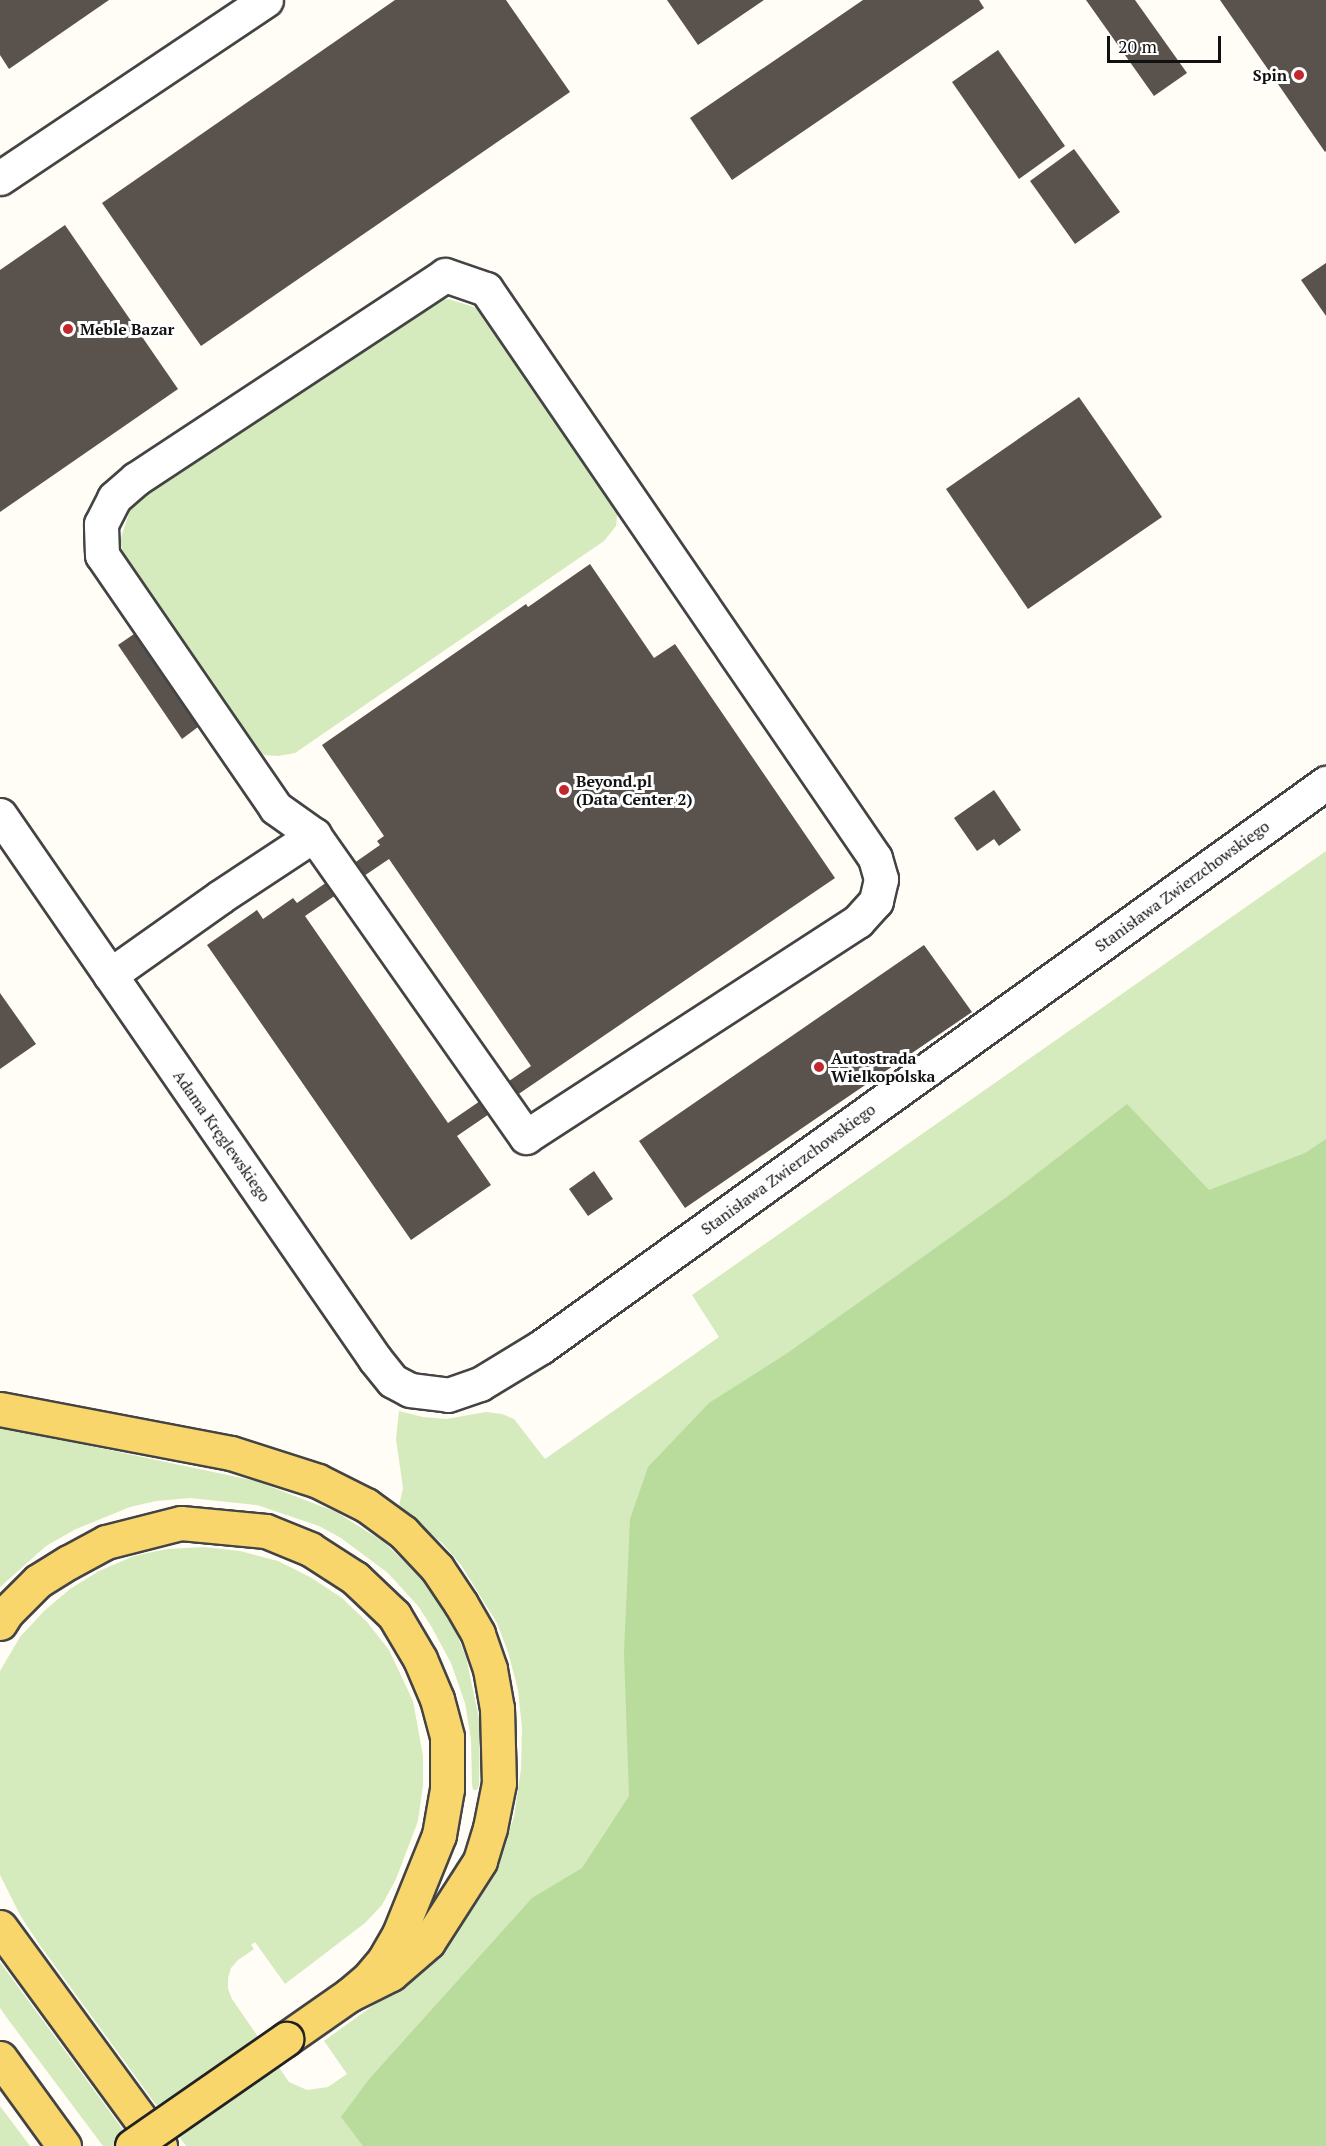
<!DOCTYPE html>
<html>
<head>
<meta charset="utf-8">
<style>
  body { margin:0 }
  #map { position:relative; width:1326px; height:2146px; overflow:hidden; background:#fffdf5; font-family:"PT Serif",serif }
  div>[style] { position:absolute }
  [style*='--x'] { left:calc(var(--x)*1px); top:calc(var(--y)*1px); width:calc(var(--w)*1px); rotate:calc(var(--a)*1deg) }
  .green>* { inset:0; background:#d5ebbd }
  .forest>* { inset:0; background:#b9dc9c }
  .building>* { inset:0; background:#5a524d }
  .roads { filter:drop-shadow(2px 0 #444) drop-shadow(-2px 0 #444) drop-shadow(0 2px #444) drop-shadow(0 -2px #444) }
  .minor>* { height:33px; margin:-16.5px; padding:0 16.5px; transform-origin:16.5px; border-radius:16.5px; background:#fff }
  .major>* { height:33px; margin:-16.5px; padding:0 16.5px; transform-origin:16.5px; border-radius:16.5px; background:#f9d66b }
  .bridges { filter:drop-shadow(2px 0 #222) drop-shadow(-2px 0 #222) drop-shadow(0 2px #222) drop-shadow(0 -2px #222) }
  .major-bridge>* { height:33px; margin:-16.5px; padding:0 16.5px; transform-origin:16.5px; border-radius:16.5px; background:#f9d66b }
  .dots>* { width:16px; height:16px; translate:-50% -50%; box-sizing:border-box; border:3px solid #fff; border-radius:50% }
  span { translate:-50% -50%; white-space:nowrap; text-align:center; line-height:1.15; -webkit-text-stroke:6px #fff; paint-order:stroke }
  .poi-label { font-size:16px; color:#111; font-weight:700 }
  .right { translate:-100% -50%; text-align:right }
  .left { translate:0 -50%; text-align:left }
  .street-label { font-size:16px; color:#111 }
  .scale { position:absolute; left:1107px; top:36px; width:114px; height:27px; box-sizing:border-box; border:3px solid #111; border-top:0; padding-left:8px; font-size:18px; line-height:21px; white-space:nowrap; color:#111; -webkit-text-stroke:4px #fff; paint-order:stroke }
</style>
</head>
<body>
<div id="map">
  <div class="green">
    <i style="clip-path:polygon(448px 299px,474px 307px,495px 323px,618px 507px,616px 526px,604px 541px,295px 753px,278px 756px,264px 755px,248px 744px,128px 574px,120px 541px,130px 510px,145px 491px,421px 305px)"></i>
    <i style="clip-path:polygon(1326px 851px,1326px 2146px,186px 2146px,39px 1944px,20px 1915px,0 1875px,0 1671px,20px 1637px,44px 1611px,70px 1589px,99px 1571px,134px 1556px,167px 1549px,204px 1547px,240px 1551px,278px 1561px,310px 1577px,342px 1598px,367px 1622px,389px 1650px,413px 1701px,423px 1756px,423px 1785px,418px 1821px,396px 1879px,382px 1905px,365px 1923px,285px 1984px,255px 1942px,251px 1945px,254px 1949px,238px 1960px,231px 1968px,228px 1978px,228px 1989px,232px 1999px,289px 2082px,307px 2090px,328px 2087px,347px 2074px,324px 2041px,404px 1983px,459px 1927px,482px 1895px,502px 1853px,514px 1817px,521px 1769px,522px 1728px,518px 1690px,508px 1652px,497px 1623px,461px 1565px,443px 1544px,399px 1506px,403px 1488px,396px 1439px,399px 1411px,423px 1417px,446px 1419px,486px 1412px,502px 1414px,514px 1419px,545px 1459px,719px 1337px,692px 1295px)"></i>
    <i style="clip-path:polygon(0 1427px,256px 1481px,336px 1512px,384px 1542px,427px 1584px,455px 1630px,466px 1657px,480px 1723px,479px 1785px,477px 1790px,473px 1790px,472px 1784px,471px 1740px,465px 1703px,451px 1663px,431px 1626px,418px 1606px,388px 1573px,341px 1538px,319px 1526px,257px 1505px,190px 1498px,156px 1501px,130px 1507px,76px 1529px,46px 1546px,0 1587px)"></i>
    <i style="clip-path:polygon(0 1962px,135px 2146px,103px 2146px,10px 2022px,0 2008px)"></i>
    <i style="clip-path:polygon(0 2106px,30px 2146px,0 2146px)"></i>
  </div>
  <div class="forest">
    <i style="clip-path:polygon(1127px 1104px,1209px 1190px,1305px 1153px,1326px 1139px,1326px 2146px,363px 2146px,341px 2117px,370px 2078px,532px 1898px,582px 1868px,629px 1796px,624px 1653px,630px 1519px,648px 1467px,709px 1403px,786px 1354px,906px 1269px,1008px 1196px)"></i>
  </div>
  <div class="building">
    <i style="clip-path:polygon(0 0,109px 0,9px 69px,0 55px)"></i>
    <i style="clip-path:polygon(395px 0,506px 0,570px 92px,201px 346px,102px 203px)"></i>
    <i style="clip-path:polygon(667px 0,764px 0,698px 45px)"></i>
    <i style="clip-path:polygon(863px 0,979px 0,984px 8px,732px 180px,690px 118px)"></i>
    <i style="clip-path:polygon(1086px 0,1135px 0,1187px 73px,1154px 96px)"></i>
    <i style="clip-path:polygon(1220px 0,1326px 0,1326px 151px,1325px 152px)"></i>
    <i style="clip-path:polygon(998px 50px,1065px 146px,1019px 179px,952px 82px)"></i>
    <i style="clip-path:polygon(1074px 149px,1120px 212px,1075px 244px,1030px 181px)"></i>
    <i style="clip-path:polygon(65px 225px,178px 389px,0 512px,0 270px)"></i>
    <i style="clip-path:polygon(1326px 263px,1326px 316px,1301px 280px)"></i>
    <i style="clip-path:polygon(1079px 397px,1162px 517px,1028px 609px,946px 489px)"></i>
    <i style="clip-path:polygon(evenodd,590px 564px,654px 658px,675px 644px,835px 878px,457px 1136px,491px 1185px,411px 1240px,207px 945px,257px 910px,263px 919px,293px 898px,297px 903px,380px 845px,377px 841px,384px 836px,322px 745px,526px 604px,528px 607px,590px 564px,389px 859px,531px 1066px,448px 1123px,305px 916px,389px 859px)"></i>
    <i style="clip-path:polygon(134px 634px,198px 727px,182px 739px,118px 645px)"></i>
    <i style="clip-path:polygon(994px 790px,1021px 830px,999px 846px,994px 839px,977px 851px,954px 818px)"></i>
    <i style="clip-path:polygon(924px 945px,972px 1012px,685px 1208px,639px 1141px)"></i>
    <i style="clip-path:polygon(0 993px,36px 1044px,0 1069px)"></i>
    <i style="clip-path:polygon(594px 1171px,613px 1199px,588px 1216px,569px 1189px)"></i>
  </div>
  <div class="roads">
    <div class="minor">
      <i style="--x:0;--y:178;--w:320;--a:-33.8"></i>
      <i style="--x:445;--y:275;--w:43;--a:18.9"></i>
      <i style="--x:486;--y:289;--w:689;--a:55.64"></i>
      <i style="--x:875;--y:858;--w:22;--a:74"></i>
      <i style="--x:881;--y:879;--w:23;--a:103"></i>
      <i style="--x:876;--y:901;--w:27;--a:132"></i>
      <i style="--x:858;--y:921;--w:396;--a:147"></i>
      <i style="--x:526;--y:1137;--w:369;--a:-125.1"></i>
      <i style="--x:314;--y:835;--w:47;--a:-144.6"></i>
      <i style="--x:276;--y:808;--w:307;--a:-124.5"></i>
      <i style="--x:102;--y:555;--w:31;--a:-92"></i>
      <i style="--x:101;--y:524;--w:29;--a:-63"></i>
      <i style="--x:114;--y:498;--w:29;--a:-41"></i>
      <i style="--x:136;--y:479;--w:370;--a:-33.4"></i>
      <i style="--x:0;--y:815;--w:661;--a:55.42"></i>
      <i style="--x:375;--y:1359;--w:28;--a:51"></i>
      <i style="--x:393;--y:1381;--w:19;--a:28"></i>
      <i style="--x:410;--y:1390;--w:38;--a:7"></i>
      <i style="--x:448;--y:1395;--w:34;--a:-19"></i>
      <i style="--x:480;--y:1384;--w:71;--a:-31.2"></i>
      <i style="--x:541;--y:1347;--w:967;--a:-35.7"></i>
      <i style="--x:110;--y:975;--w:135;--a:-35.3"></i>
      <i style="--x:220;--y:897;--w:113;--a:-33.4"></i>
    </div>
    <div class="major">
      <i style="--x:0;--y:1409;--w:235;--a:10.8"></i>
      <i style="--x:231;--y:1453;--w:91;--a:17.8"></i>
      <i style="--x:318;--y:1481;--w:54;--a:26.6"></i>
      <i style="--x:366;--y:1505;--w:46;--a:36.1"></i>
      <i style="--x:403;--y:1532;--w:50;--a:46.6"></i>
      <i style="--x:437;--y:1568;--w:43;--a:56.3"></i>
      <i style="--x:461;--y:1604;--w:34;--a:60"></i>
      <i style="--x:478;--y:1634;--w:37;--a:71"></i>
      <i style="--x:490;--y:1669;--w:40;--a:80"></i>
      <i style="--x:497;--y:1708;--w:75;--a:88.5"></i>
      <i style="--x:499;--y:1783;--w:46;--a:101.3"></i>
      <i style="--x:490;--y:1828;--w:34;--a:107"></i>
      <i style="--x:480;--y:1861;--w:96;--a:122.7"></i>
      <i style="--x:428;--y:1942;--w:49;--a:139.1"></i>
      <i style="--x:391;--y:1974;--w:47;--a:153.4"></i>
      <i style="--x:0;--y:1623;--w:13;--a:-58"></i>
      <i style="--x:7;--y:1612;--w:44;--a:-45"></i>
      <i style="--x:38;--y:1581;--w:36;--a:-32"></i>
      <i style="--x:69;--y:1562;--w:42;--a:-28.4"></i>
      <i style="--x:106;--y:1542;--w:77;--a:-14.2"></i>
      <i style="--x:181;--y:1523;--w:85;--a:5.4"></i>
      <i style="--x:266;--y:1531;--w:48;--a:22.2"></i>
      <i style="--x:310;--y:1549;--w:54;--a:32.8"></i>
      <i style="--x:355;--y:1578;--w:54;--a:43.5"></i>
      <i style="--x:394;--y:1615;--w:51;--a:59.4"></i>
      <i style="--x:420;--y:1659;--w:43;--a:67"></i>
      <i style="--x:437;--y:1699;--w:39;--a:75"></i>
      <i style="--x:447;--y:1737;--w:52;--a:90"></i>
      <i style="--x:447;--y:1789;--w:47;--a:99.9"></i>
      <i style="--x:439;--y:1835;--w:107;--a:112"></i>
      <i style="--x:399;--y:1934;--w:30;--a:120"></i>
      <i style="--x:384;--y:1960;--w:25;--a:130"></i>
      <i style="--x:368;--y:1979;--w:25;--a:140"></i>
      <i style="--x:349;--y:1995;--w:77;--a:145.1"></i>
      <i style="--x:0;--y:1927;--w:271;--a:53.8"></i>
      <i style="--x:0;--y:2058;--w:109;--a:54"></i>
    </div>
  </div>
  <div class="bridges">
    <div class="major-bridge">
      <i style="--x:132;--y:2146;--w:188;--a:-34.8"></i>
    </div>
  </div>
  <div class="dots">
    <i style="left:1299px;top:75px;background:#c4262e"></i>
    <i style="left:68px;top:329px;background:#c4262e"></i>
    <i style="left:564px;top:790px;background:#c4262e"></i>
    <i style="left:819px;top:1067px;background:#c4262e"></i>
  </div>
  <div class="poi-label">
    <span class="right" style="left:1287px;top:75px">Spin</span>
    <span class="left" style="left:80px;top:329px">Meble Bazar</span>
    <span class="left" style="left:576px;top:790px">Beyond.pl<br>(Data Center 2)</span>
    <span class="left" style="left:831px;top:1067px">Autostrada<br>Wielkopolska</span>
  </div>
  <div class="street-label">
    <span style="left:1182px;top:886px;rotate:-36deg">Stanisława Zwierzchowskiego</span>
    <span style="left:222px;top:1136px;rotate:55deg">Adama Kręglewskiego</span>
    <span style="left:788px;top:1169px;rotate:-36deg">Stanisława Zwierzchowskiego</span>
  </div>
  <div class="scale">20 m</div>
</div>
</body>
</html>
